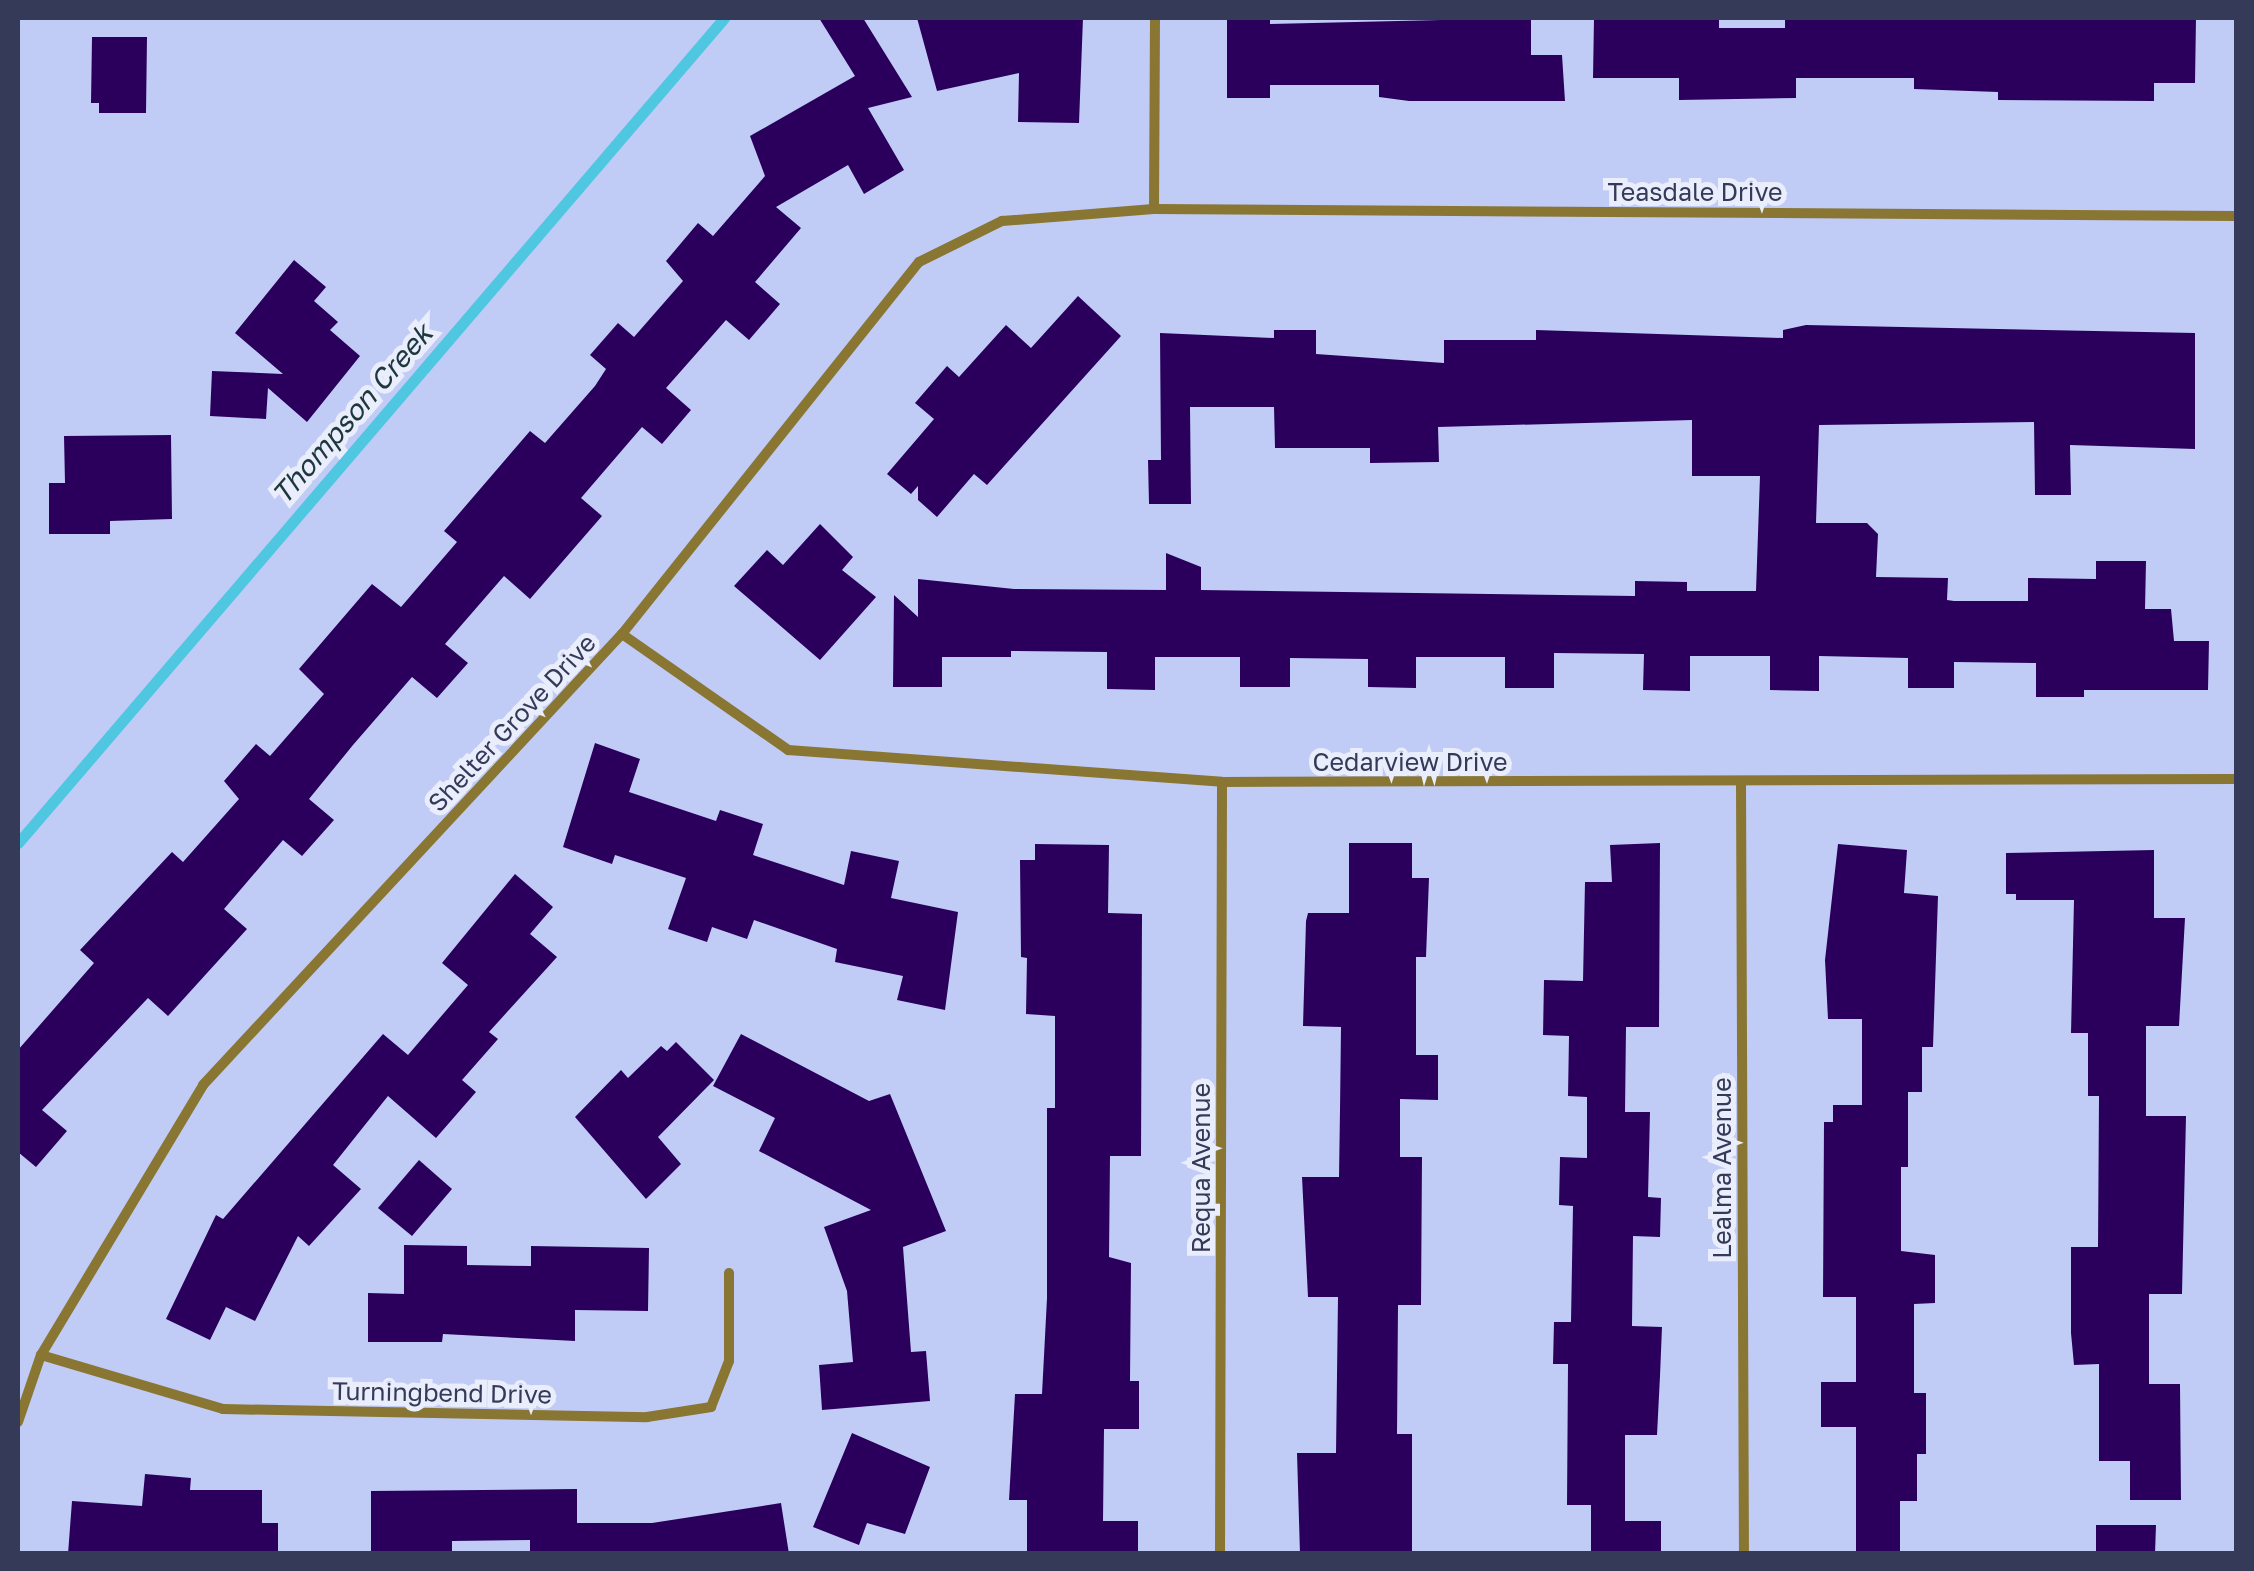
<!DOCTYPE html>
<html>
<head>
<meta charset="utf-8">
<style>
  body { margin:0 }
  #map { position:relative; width:2254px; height:1571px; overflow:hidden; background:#c0cbf6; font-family:"Golos Text",sans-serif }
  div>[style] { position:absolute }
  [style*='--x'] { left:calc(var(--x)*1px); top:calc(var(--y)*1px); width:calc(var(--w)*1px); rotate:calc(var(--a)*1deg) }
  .stream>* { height:11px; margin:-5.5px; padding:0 5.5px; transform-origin:5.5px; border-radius:5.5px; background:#4fc7e0 }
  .building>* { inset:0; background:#2a005c }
  .street>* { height:10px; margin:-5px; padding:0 5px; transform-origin:5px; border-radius:5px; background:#887632 }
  span { translate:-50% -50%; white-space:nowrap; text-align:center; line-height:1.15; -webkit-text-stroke:10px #e9edfc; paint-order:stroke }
  .street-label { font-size:25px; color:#343a58 }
  .water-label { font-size:28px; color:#1d373d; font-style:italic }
  .frame { position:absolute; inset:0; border:20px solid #343a58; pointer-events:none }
</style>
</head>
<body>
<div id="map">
  <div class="stream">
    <i style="--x:18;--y:843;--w:1086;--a:-49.44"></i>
  </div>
  <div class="building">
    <i style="clip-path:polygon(819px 18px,863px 18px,912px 97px,868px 108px,904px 170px,864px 194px,848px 165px,776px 207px,801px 228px,755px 282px,780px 304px,749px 340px,726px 320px,666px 388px,691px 410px,662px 444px,642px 427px,581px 498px,602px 516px,530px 599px,504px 576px,445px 644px,468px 663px,437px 698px,412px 677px,353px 745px,309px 799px,334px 820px,302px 856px,283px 840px,224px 909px,247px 929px,168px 1016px,148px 998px,42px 1110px,67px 1131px,36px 1167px,18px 1152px,18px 1050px,94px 963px,80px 950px,172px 852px,183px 862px,239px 799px,224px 781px,256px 744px,270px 756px,324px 694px,299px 669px,372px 584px,401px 607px,457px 542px,444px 531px,530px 431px,545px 443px,595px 386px,606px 369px,590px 355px,618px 323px,634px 337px,683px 281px,666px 261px,698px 223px,713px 236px,765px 176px,750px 136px,855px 76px)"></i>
    <i style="clip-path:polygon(917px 18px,1083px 18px,1079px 123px,1018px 122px,1019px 73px,937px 91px)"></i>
    <i style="clip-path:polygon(1227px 18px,1270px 18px,1270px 24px,1531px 18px,1531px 55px,1562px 55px,1565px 101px,1409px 101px,1379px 97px,1379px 85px,1270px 85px,1270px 98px,1227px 98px)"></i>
    <i style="clip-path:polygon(1594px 18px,1719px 18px,1719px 28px,1785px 28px,1785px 18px,2196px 18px,2195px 83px,2154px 83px,2154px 101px,1998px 100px,1998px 92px,1914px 89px,1914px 78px,1796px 78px,1796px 98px,1679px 100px,1679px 78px,1593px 78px)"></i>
    <i style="clip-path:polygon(92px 37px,147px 37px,146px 113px,99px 113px,99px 103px,91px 103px)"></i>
    <i style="clip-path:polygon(294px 260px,326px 287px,314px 301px,338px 322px,330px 330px,360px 356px,307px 422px,268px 388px,266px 419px,210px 416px,212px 371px,283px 374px,235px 333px)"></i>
    <i style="clip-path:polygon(1078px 296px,1121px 336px,987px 485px,974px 474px,937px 517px,918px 500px,918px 486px,911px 494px,887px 474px,934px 419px,915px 403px,947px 366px,959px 377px,1006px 325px,1031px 348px)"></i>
    <i style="clip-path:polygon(1806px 325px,2195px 333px,2195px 449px,2070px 445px,2071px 495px,2035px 495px,2034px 422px,1819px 425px,1816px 523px,1867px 523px,1878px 534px,1876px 577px,1948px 578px,1947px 600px,1954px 601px,2028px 601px,2028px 578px,2096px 579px,2096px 561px,2146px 561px,2145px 609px,2171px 609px,2174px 641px,2209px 641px,2208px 690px,2084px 690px,2084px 697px,2036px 697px,2036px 663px,1954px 662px,1954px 688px,1908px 688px,1908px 658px,1819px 656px,1819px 691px,1770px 690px,1770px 656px,1690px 656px,1690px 691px,1643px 690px,1644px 654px,1554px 653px,1554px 688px,1505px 688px,1505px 657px,1416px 657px,1416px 688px,1368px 687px,1368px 659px,1290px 658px,1290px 687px,1240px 687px,1240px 657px,1155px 657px,1155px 690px,1107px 689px,1107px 652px,1011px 651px,1011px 657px,942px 657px,942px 687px,893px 687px,894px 595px,918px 617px,918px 579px,1014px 589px,1166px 590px,1166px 553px,1201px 567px,1201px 590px,1635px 596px,1635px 581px,1687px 582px,1687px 591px,1756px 591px,1760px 476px,1692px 476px,1692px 420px,1438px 427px,1439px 462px,1370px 463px,1370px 448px,1275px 448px,1274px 407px,1190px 407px,1191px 504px,1149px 504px,1148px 460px,1161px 460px,1160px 333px,1274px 338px,1274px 330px,1316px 330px,1316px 354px,1444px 363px,1444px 340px,1536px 340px,1536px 330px,1783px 338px,1783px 330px)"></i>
    <i style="clip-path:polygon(171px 435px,172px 519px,110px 521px,110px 534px,49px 534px,49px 483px,65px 483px,64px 436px)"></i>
    <i style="clip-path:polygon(820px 524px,853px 557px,842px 570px,876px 597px,820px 660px,734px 586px,767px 550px,783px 565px)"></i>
    <i style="clip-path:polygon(595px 743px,640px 759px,629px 792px,716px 821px,720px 810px,763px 824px,753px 855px,844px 885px,851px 851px,899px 861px,891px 898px,958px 912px,945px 1010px,897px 1000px,903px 976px,835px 962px,837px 949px,754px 920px,747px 939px,712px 927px,707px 942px,668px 929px,686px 878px,615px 855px,612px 864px,563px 847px)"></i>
    <i style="clip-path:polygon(1349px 843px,1412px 843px,1412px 878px,1429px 878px,1426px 957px,1416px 957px,1416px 1055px,1438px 1055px,1438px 1100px,1400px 1099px,1400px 1157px,1422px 1157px,1421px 1305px,1398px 1305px,1397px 1434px,1412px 1434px,1412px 1554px,1300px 1554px,1297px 1453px,1336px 1453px,1338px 1297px,1308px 1297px,1302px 1177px,1339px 1177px,1340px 1110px,1341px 1027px,1303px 1026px,1306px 921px,1308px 913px,1349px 913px)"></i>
    <i style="clip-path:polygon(1660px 843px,1659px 1027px,1626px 1027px,1625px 1112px,1650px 1112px,1648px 1197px,1661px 1198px,1660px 1237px,1633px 1236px,1632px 1326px,1662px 1327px,1660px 1376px,1657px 1435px,1625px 1435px,1625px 1521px,1661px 1521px,1661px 1554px,1591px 1554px,1591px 1505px,1567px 1505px,1568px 1364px,1553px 1364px,1554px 1322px,1571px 1322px,1573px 1206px,1559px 1205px,1560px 1157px,1587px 1158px,1587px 1097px,1568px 1096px,1569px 1036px,1543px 1035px,1544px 980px,1583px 981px,1585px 882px,1612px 882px,1610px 845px)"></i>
    <i style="clip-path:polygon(1035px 844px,1109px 845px,1108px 913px,1142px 914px,1141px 1156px,1110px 1156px,1109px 1257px,1131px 1263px,1130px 1381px,1139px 1381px,1139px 1429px,1104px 1429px,1103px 1521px,1138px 1521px,1138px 1554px,1027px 1554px,1027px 1500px,1009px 1500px,1015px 1394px,1042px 1394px,1047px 1298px,1047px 1108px,1055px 1108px,1055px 1016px,1026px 1014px,1027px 958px,1021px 957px,1020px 860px,1035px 860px)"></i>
    <i style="clip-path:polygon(1838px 844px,1907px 850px,1904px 893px,1938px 896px,1933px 1047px,1922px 1047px,1922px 1092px,1908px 1092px,1908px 1167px,1901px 1167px,1901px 1251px,1935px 1255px,1935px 1303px,1914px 1304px,1914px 1393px,1926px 1393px,1926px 1454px,1917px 1454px,1917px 1501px,1900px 1501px,1900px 1554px,1856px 1554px,1856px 1427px,1821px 1427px,1821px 1382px,1856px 1382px,1856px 1297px,1823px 1297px,1824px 1122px,1833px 1122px,1833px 1105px,1862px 1105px,1862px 1019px,1828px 1019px,1825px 960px)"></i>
    <i style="clip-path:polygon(2154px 850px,2154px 918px,2185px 918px,2179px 1026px,2146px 1026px,2146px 1116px,2186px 1116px,2182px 1294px,2149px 1294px,2149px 1384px,2180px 1384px,2181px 1500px,2130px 1500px,2130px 1461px,2099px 1461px,2099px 1364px,2074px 1365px,2071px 1333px,2071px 1247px,2098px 1247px,2099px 1096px,2088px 1096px,2088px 1033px,2071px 1033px,2074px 900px,2016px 900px,2016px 894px,2006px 894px,2006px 853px)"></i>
    <i style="clip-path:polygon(515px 874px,553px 907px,530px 934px,557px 957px,489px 1032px,498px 1039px,462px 1080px,476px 1092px,436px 1138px,388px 1096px,333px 1165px,361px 1189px,309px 1246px,298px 1236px,255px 1321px,226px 1307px,210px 1340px,166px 1319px,216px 1215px,223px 1219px,383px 1034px,408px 1055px,468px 985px,442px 963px)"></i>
    <i style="clip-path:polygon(741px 1034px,869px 1101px,890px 1094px,946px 1231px,903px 1247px,911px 1352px,926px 1351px,930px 1401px,822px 1410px,819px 1365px,853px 1362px,847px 1291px,824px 1227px,871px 1210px,759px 1151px,775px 1118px,713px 1086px)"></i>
    <i style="clip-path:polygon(676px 1042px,714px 1080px,658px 1137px,681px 1164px,646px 1199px,575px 1117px,621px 1070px,628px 1078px,661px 1046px,667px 1051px)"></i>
    <i style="clip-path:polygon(419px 1160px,452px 1189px,412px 1236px,378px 1208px)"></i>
    <i style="clip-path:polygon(404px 1245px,467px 1246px,467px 1265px,531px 1266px,531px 1246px,649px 1248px,648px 1311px,575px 1310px,575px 1341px,443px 1334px,442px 1342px,368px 1342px,368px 1293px,404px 1294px)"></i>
    <i style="clip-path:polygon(852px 1433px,930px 1467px,905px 1534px,867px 1523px,859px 1545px,813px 1527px)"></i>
    <i style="clip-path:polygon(145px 1474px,191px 1478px,190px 1490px,262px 1490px,262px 1523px,278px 1523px,278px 1554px,68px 1554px,72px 1501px,142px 1506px)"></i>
    <i style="clip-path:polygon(577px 1489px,577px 1523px,652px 1523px,781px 1503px,789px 1554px,530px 1554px,530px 1540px,452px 1541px,452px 1554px,371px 1554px,371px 1491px)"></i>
    <i style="clip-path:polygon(2096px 1525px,2156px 1525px,2155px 1554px,2096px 1554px)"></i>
  </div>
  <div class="street">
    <i style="--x:1154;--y:209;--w:191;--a:-89.7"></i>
    <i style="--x:622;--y:634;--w:203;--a:34.9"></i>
    <i style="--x:788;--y:750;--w:435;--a:4.2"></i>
    <i style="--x:1222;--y:782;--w:1014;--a:-0.17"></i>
    <i style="--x:1741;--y:782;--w:772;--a:89.78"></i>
    <i style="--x:41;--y:1355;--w:190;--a:16.5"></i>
    <i style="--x:223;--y:1409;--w:424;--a:1.1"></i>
    <i style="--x:647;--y:1417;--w:65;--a:-8.9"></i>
    <i style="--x:711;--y:1407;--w:49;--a:-68.6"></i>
    <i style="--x:729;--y:1361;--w:88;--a:-90"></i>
    <i style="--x:18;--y:1422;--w:71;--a:-71.1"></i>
    <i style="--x:41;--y:1355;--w:315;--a:-59"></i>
    <i style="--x:203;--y:1085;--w:616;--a:-47.11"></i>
    <i style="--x:622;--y:634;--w:476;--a:-51.4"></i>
    <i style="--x:919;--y:262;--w:93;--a:-26.3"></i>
    <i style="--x:1002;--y:221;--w:152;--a:-4.5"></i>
    <i style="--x:1154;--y:209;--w:1082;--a:0.37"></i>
    <i style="--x:1220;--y:1554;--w:772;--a:-89.85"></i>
  </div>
  <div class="street-label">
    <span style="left:1695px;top:192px">Teasdale Drive</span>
    <span style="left:512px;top:723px;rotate:-47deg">Shelter Grove Drive</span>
    <span style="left:1410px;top:762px">Cedarview Drive</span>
    <span style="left:1201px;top:1168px;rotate:-90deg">Requa Avenue</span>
    <span style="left:1722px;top:1168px;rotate:-90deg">Lealma Avenue</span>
    <span style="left:442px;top:1393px;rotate:1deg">Turningbend Drive</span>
  </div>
  <div class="water-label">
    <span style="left:352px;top:414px;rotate:-49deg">Thompson Creek</span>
  </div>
  <div class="frame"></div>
</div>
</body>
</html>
